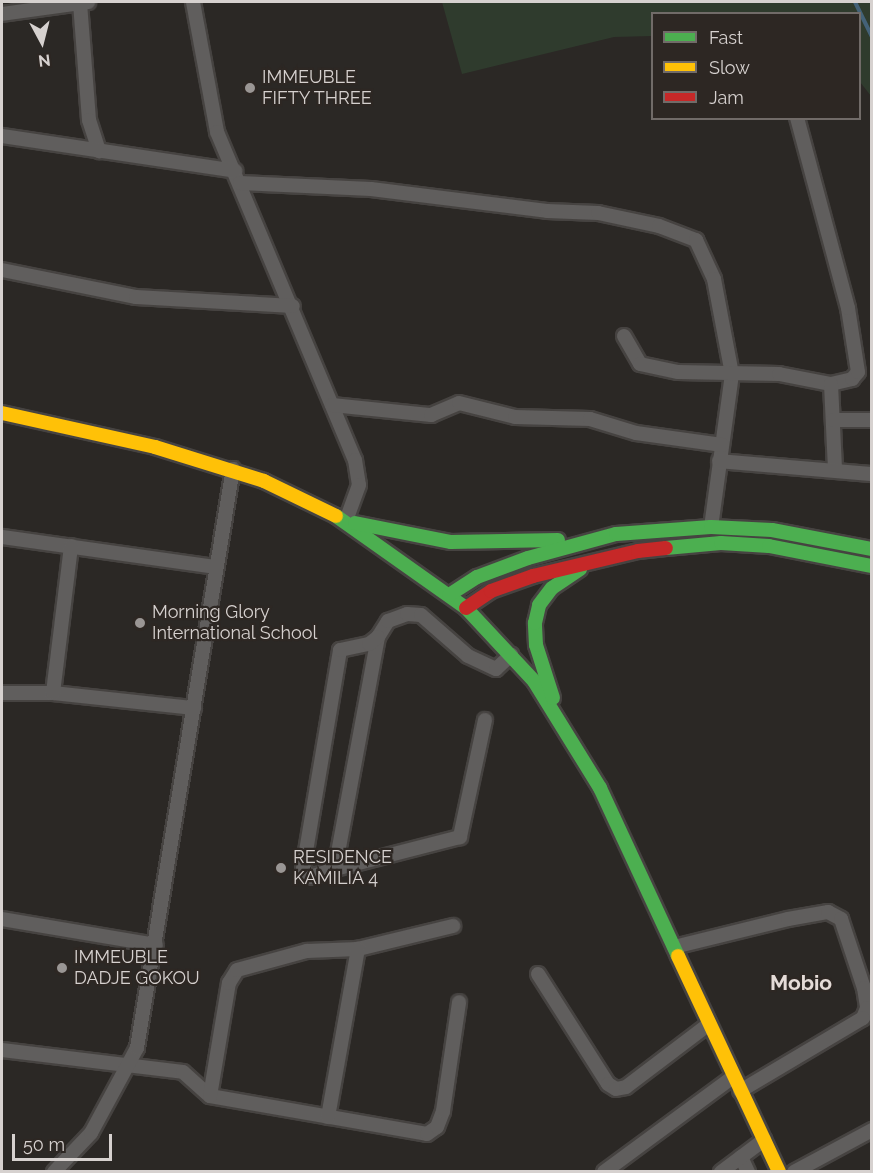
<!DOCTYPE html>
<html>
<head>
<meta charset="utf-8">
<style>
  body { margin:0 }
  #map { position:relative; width:873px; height:1173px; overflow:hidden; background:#2b2825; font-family:Raleway,sans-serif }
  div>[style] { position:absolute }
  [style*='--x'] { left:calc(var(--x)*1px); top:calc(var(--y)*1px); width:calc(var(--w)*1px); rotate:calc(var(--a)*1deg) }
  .green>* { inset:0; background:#2f3b2d }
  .stream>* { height:4px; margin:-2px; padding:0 2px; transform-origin:2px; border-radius:2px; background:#446278 }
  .roads { filter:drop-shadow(2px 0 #464341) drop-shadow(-2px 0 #464341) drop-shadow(0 2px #464341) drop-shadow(0 -2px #464341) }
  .street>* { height:14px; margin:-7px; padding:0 7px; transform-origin:7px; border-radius:7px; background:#605e5d }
  .fast>* { height:14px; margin:-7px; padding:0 7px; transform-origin:7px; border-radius:7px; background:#4caf50 }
  .slow>* { height:14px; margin:-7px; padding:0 7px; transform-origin:7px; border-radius:7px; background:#ffc107 }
  .jam>* { height:14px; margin:-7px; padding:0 7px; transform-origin:7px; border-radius:7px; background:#c62828 }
  .dots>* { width:16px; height:16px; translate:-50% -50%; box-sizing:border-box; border:3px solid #2d2723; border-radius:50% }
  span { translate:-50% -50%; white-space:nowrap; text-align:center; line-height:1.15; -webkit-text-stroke:4.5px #2d2723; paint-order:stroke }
  .poi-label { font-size:18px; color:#d6d1cf }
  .left { translate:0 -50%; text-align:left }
  .quarter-label { font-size:21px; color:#e5dcd8; font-weight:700 }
  .frame { position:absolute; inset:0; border:3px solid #d6d1cf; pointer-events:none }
  .legend { position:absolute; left:651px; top:12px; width:210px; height:108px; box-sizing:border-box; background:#2d2723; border:2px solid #716b68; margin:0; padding:8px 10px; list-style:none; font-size:18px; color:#d6d1cf }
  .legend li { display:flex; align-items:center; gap:12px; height:30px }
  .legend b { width:30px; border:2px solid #716b68 }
  .north { position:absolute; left:12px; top:12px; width:60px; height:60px; -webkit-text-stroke:4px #2d2723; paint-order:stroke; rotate:173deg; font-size:16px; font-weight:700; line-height:24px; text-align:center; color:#d6d1cf }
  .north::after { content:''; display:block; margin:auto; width:21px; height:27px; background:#d6d1cf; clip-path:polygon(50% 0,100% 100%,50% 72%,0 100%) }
  .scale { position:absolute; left:12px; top:1134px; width:100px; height:27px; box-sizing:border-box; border:3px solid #d6d1cf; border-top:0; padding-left:8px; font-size:18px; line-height:21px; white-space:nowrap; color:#d6d1cf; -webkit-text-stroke:4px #2d2723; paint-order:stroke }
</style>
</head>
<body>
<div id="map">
  <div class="green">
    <i style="clip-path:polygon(442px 2px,871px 2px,871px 96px,860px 82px,860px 14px,652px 14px,652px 36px,614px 37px,462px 74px)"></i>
  </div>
  <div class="stream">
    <i style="--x:855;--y:2;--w:39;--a:64"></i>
  </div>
  <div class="roads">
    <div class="street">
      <i style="--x:193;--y:2;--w:132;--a:79.5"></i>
      <i style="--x:217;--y:132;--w:356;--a:67.2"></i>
      <i style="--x:355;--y:460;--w:25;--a:81"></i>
      <i style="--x:359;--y:485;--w:38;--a:110"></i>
      <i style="--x:80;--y:3;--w:117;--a:85.6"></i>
      <i style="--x:89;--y:120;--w:33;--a:72"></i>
      <i style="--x:2;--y:14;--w:87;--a:-7.9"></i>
      <i style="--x:2;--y:136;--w:236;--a:8.5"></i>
      <i style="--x:240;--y:183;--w:131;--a:2.6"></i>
      <i style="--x:371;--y:189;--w:177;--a:7.1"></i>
      <i style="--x:547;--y:211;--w:51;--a:2.2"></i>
      <i style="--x:598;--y:213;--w:62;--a:12"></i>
      <i style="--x:659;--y:226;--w:40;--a:21"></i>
      <i style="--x:696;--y:240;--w:43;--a:65.2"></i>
      <i style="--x:714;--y:279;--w:97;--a:79.3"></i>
      <i style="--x:732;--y:374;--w:154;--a:97.8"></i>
      <i style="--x:2;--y:270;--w:137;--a:11.4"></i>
      <i style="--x:136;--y:297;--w:157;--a:3.3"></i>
      <i style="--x:624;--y:336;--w:32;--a:60"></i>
      <i style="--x:640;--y:364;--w:39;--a:12"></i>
      <i style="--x:678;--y:372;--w:101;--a:1.1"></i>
      <i style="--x:779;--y:374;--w:53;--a:10.9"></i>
      <i style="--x:831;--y:384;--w:22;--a:-13"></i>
      <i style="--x:852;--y:379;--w:9;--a:-49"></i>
      <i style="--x:858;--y:372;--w:65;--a:-98.9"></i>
      <i style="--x:848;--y:308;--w:197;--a:-105"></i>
      <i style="--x:831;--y:384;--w:85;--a:87.3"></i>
      <i style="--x:332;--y:405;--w:100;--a:5.8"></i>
      <i style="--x:431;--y:415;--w:30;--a:-23"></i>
      <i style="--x:459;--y:403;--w:58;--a:14"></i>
      <i style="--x:515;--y:417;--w:75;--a:1.5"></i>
      <i style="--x:590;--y:419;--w:48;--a:16.9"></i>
      <i style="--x:636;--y:433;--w:87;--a:7.9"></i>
      <i style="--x:833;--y:420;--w:39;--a:0"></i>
      <i style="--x:719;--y:461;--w:154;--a:4.9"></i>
      <i style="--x:2;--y:537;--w:215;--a:8"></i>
      <i style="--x:2;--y:693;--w:51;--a:0"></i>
      <i style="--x:53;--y:693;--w:142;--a:6.1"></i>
      <i style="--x:53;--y:693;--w:148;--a:-83"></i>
      <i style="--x:485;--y:720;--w:120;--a:102.1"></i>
      <i style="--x:460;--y:837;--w:129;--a:165.6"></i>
      <i style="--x:335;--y:869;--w:236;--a:-79.5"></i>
      <i style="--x:378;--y:637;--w:19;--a:-58"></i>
      <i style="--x:388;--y:621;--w:20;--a:-20"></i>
      <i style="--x:407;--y:614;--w:14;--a:4"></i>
      <i style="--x:421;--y:615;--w:62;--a:41.1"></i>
      <i style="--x:468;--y:656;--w:31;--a:25"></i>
      <i style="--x:496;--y:669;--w:21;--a:-43"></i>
      <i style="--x:335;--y:869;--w:25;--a:162"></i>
      <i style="--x:311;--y:877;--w:11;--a:-135"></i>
      <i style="--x:303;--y:869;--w:222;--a:-80.4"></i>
      <i style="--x:340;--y:650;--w:30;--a:-12"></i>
      <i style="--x:369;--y:644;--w:11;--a:-38"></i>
      <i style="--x:2;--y:919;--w:156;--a:9.6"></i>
      <i style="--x:674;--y:947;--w:117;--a:-13.8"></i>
      <i style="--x:788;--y:919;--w:41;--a:-9.9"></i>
      <i style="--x:828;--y:912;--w:15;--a:28"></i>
      <i style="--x:841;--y:919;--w:73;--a:71.6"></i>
      <i style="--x:864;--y:988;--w:20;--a:81"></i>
      <i style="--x:867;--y:1008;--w:11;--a:112"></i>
      <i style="--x:863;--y:1018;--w:143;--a:149.3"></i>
      <i style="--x:538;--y:974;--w:130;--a:57.5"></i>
      <i style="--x:608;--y:1084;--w:9;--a:32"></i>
      <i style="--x:616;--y:1089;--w:10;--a:-11"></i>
      <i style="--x:626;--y:1087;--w:104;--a:-37.2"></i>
      <i style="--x:2;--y:1050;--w:182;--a:6.9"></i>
      <i style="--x:183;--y:1072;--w:36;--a:42"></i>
      <i style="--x:210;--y:1096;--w:220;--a:9.9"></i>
      <i style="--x:427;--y:1134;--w:12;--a:-35"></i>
      <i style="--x:437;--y:1127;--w:17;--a:-69"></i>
      <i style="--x:443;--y:1111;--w:110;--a:-81.6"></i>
      <i style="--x:210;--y:1096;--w:115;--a:-80.5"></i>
      <i style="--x:229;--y:983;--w:15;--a:-58"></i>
      <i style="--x:237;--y:970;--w:73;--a:-15.2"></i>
      <i style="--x:307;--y:951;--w:51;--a:-2.2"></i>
      <i style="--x:358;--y:949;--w:98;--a:-13.6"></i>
      <i style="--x:328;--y:1117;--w:171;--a:-79.9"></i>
      <i style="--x:741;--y:1157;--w:17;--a:65"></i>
      <i style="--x:54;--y:1172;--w:54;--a:-46.5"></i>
      <i style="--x:91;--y:1133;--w:97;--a:-61.6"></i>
      <i style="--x:137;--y:1048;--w:587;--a:-80.59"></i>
      <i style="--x:604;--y:1172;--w:160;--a:-36.4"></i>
      <i style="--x:721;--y:1172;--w:54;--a:-36.7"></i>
      <i style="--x:794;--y:1172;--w:89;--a:-28.3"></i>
    </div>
    <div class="fast">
      <i style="--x:336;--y:516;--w:159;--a:35.3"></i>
      <i style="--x:466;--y:608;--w:100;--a:47"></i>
      <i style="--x:534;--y:681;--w:126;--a:58.3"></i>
      <i style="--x:600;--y:788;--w:185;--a:65.1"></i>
      <i style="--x:355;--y:523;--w:98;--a:11.2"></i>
      <i style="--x:451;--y:542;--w:107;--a:-1.1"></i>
      <i style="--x:666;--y:548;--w:55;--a:-5.2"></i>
      <i style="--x:721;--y:543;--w:48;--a:3.6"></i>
      <i style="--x:769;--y:546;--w:105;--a:11"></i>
      <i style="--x:449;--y:595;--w:33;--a:-33"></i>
      <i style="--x:477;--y:577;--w:54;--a:-20.4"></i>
      <i style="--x:528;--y:558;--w:91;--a:-15.3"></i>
      <i style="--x:616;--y:534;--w:95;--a:-4.2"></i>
      <i style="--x:711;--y:527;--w:61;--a:2.8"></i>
      <i style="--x:772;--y:530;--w:102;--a:10.8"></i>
      <i style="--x:553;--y:698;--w:56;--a:-107.8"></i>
      <i style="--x:536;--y:645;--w:22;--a:-93"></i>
      <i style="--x:535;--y:623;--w:18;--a:-77"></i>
      <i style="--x:539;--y:605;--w:21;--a:-53"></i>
      <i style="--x:552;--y:588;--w:34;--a:-34"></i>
    </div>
    <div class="slow">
      <i style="--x:2;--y:413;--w:157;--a:12.5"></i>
      <i style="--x:155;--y:447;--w:114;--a:17.3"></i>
      <i style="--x:264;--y:481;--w:80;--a:25.9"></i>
      <i style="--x:678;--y:956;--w:238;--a:64.9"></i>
    </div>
    <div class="jam">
      <i style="--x:466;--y:608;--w:30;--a:-34"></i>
      <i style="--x:491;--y:591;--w:45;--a:-19.7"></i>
      <i style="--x:533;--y:576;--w:108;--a:-13.4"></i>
      <i style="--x:638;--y:551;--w:28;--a:-6"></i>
    </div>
  </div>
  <div class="dots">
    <i style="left:250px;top:88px;background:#9a9694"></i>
    <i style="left:140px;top:623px;background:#9a9694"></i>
    <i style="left:281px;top:868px;background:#9a9694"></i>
    <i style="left:62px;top:968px;background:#9a9694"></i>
  </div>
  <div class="poi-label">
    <span class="left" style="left:262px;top:88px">IMMEUBLE<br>FIFTY THREE</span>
    <span class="left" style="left:152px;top:623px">Morning Glory<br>International School</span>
    <span class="left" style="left:293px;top:868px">RESIDENCE<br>KAMILIA 4</span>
    <span class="left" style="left:74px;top:968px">IMMEUBLE<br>DADJE GOKOU</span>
  </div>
  <div class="quarter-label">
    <span style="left:801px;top:983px">Mobio</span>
  </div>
  <div class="frame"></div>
  <ul class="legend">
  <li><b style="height:8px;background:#4caf50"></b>Fast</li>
  <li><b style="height:8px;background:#ffc107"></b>Slow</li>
  <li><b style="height:8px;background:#c62828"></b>Jam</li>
  </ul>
  <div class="north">N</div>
  <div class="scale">50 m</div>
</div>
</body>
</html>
